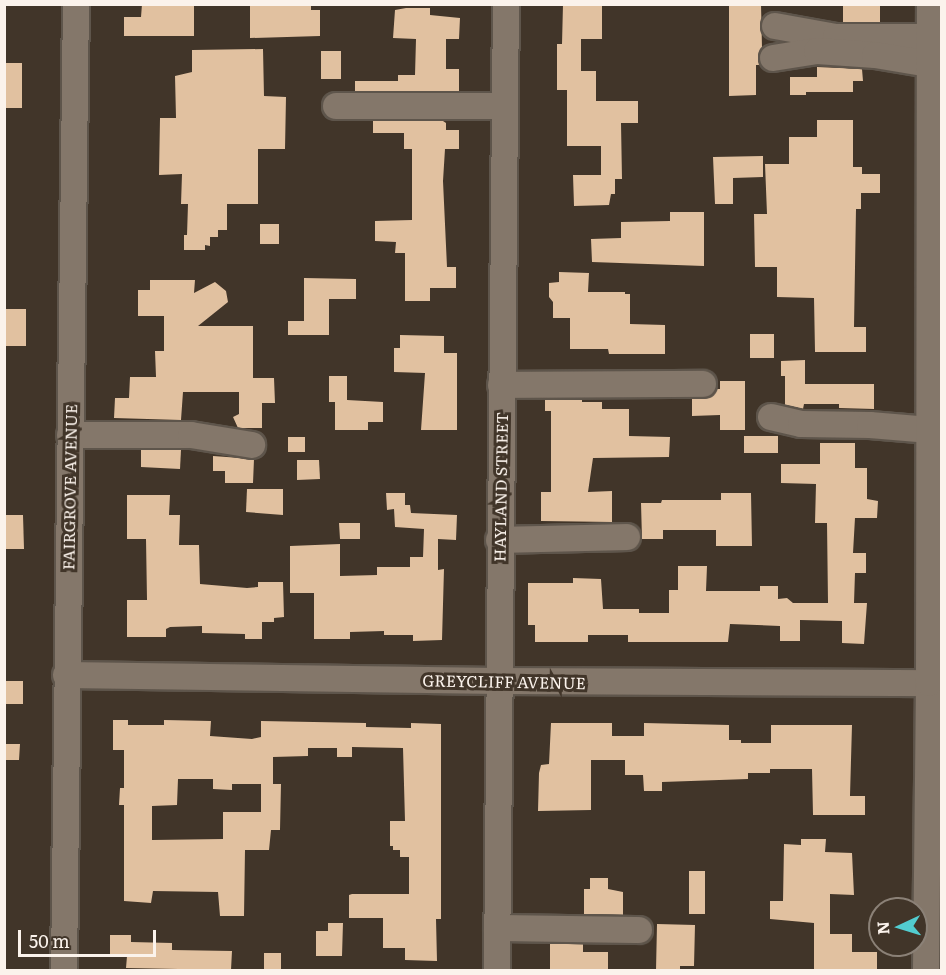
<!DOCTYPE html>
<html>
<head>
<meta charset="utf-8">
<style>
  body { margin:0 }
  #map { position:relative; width:946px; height:975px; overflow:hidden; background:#413529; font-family:Literata,serif }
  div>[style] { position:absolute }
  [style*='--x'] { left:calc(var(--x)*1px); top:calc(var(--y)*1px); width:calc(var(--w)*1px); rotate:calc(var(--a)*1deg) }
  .building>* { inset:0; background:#e1c1a0 }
  .roads { filter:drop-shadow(2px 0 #5e554b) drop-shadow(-2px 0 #5e554b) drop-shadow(0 2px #5e554b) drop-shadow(0 -2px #5e554b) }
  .minor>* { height:26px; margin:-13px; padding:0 13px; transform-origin:13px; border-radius:13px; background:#84776a }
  span { translate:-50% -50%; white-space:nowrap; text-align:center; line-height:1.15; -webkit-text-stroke:6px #413529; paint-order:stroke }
  .street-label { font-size:16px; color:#fbf3ec }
  .frame { position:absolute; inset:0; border:6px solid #fbf3ec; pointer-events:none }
  .north { position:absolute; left:868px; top:897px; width:60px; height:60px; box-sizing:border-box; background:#413529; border:2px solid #8b8177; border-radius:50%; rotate:266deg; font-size:16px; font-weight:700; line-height:24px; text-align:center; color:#fbf3ec }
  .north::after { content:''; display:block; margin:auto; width:21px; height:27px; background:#52cdd0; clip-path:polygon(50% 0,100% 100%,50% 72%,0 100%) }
  .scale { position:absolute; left:18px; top:930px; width:138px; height:27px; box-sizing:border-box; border:3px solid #fbf3ec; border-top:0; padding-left:8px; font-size:18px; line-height:21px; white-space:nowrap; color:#fbf3ec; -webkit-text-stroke:4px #413529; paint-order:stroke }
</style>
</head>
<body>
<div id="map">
  <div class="building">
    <i style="clip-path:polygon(142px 4px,194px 4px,194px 36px,124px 36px,124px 17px,141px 17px)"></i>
    <i style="clip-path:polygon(250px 4px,311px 4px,311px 10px,320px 10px,320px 36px,250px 38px)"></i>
    <i style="clip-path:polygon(563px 4px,602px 4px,602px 39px,581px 39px,581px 71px,596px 71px,596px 101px,638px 101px,638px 123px,621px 123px,622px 179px,615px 179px,615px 194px,611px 194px,609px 205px,574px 206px,573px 175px,601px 175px,601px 146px,567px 146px,567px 90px,557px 90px,557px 44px,562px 44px)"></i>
    <i style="clip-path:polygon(729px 4px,761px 4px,762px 48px,758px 60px,760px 65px,756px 65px,756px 95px,729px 96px)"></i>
    <i style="clip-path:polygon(843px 4px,880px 4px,880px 22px,843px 22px)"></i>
    <i style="clip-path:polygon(406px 8px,430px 8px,430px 15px,460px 18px,459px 39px,446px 39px,446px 69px,459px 69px,459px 91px,355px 91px,355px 81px,398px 81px,398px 75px,415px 75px,416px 39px,393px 38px,395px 10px)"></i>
    <i style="clip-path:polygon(263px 49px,264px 96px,286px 97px,285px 149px,258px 149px,258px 204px,227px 204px,227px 230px,218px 230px,218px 237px,210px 237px,210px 246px,205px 245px,205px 250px,184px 250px,184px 235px,187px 235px,188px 204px,181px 204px,182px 174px,159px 175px,160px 118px,176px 118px,175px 76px,192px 72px,192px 50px)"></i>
    <i style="clip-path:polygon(321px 51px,341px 51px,341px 79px,321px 79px)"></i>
    <i style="clip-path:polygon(4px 63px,22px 63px,22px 108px,4px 108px)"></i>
    <i style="clip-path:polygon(817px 67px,862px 69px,863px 81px,853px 81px,853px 92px,806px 92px,806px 95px,790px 95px,790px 77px,817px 77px)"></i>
    <i style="clip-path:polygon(817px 120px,853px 120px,853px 167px,862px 167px,862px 174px,880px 174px,880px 193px,861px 193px,861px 209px,856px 209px,854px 327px,866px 327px,866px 352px,815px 352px,814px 298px,777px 297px,777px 267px,755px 267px,754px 214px,767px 214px,765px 164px,789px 164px,789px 137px,817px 137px)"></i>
    <i style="clip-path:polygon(373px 121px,443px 121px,446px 123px,446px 130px,459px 130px,459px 149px,445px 149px,443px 181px,447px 267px,456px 267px,456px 288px,430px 288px,430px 301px,405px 301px,405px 253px,395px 253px,396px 242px,375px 241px,375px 221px,412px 220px,412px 149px,404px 149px,404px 133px,373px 133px)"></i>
    <i style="clip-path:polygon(763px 156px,763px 177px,733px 178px,733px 204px,715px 204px,713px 157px)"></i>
    <i style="clip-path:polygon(670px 212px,704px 212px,704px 266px,592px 262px,591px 239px,621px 238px,621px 222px,670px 221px)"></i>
    <i style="clip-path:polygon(260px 224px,279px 224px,279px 244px,260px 244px)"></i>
    <i style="clip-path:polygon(559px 272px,589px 273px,588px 292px,625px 292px,625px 294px,630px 294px,630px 324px,665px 325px,665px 354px,609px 354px,608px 349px,570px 349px,570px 318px,553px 318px,553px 302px,549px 297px,549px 283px,559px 282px)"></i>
    <i style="clip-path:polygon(304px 278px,356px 279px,356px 299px,329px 299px,329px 335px,288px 335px,288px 321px,304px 321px)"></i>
    <i style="clip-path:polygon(150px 280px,195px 280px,194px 293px,215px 282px,226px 291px,228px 302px,198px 326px,253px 326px,253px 378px,274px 378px,275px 403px,262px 403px,262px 428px,238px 428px,233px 417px,239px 414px,239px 392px,183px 392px,181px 420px,114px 418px,115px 398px,129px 398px,130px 377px,156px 377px,155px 351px,164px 351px,164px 316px,138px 316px,138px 290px,150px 290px)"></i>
    <i style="clip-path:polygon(4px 309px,26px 309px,26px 346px,4px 346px)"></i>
    <i style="clip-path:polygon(750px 334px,774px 334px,774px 358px,750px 358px)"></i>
    <i style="clip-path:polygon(400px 335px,444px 336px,444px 353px,457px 353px,457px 430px,421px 430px,425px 373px,394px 372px,394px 348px,400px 348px)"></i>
    <i style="clip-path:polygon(805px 360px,805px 384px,874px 384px,874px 409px,839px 408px,839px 404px,804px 404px,803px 409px,785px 405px,785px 376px,781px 376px,781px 361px)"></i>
    <i style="clip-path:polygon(329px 376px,347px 376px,347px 400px,383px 402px,383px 422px,368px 422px,368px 430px,335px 430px,335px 402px,329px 402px)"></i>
    <i style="clip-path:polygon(720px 381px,745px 381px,745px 430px,720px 430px,720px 415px,692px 416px,692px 399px,711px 397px,717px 389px,720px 389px)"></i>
    <i style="clip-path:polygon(545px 400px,582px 400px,582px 402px,602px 402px,602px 409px,629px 409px,629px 436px,670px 437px,669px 457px,593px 458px,588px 492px,612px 491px,612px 522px,541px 521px,541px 492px,551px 492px,551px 411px,545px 411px)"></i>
    <i style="clip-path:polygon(744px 436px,778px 436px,778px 453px,744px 453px)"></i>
    <i style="clip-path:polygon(288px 437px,305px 437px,305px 452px,288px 452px)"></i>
    <i style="clip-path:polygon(820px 443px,855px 443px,855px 468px,867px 468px,867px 499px,878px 501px,877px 518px,855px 518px,853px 553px,866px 553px,866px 573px,855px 573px,854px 603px,867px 603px,864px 644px,842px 643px,842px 621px,800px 620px,800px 641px,780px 641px,780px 626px,730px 624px,728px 642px,628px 642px,628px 635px,588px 635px,588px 642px,535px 642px,535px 625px,528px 625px,528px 583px,573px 583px,573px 578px,601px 579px,603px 609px,639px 609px,639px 613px,669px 613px,669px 590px,678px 590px,678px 566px,707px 566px,706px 591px,760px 591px,760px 586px,778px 586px,778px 599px,787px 598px,793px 603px,828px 603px,827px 523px,815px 523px,816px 484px,781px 483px,781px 464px,820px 464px)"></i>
    <i style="clip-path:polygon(141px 450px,181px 450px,180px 469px,141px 467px)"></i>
    <i style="clip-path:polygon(213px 456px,254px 459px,253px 483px,225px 483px,225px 471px,213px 471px)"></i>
    <i style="clip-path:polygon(297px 460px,319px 460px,320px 479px,297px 480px)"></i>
    <i style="clip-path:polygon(247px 489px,283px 489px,283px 515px,246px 512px)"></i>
    <i style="clip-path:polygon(386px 493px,405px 493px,405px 505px,410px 505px,411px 513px,457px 515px,456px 540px,438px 539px,438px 570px,444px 569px,442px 640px,413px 641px,413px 635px,384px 635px,384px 631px,350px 632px,350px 639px,314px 639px,314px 593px,290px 593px,290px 546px,340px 544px,340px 576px,377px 575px,377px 567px,410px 567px,410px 557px,423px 557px,424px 529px,395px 527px,394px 509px,387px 510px)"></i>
    <i style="clip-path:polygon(721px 493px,751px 493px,752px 546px,716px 546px,716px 530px,663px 530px,663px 539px,642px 539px,641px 503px,661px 503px,662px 500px,721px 500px)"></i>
    <i style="clip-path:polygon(127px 495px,170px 495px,169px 515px,180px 515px,179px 545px,199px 545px,200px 584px,247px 588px,258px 587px,258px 582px,283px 582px,284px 617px,274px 618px,274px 622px,262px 622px,262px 639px,245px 639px,245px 634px,202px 633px,202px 626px,170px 627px,166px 629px,166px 637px,127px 637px,127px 600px,147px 600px,146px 539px,127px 539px)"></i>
    <i style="clip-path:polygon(4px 515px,23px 515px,24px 549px,4px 549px)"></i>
    <i style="clip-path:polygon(339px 523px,360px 523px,360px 539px,340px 539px)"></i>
    <i style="clip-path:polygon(4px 681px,23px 681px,23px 704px,4px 704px)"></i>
    <i style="clip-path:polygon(evenodd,113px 720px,128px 720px,128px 725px,164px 725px,164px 720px,211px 721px,210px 736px,252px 739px,261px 737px,261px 721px,366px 723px,366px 727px,411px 728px,411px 723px,441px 724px,441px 919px,436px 919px,437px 961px,405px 960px,405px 948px,383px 948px,383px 918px,349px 918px,349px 895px,352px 894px,409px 894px,409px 857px,400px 857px,400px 850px,393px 850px,393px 846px,390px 846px,390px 821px,405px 821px,403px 748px,352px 747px,352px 757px,337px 757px,337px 748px,308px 748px,308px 756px,273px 757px,273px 784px,281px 784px,280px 830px,271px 830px,269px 850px,245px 850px,244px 916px,220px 916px,218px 892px,153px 891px,151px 903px,124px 901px,124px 805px,119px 805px,120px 788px,124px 788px,124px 750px,113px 750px,113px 720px,178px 779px,213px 779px,213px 789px,232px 790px,232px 784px,261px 784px,261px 812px,223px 812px,223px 839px,152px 840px,152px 806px,177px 805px,178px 779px)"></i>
    <i style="clip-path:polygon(551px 723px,612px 723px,612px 736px,644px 736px,644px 723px,729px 725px,729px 740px,741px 740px,741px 743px,771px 743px,771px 725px,852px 725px,850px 796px,865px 796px,865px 815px,813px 815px,812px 769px,770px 769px,770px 773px,748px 773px,748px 779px,662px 782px,662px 791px,644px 791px,643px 775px,625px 775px,625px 760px,591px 760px,591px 810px,538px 811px,539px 773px,541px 765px,549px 764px)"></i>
    <i style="clip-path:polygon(4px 744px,20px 744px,19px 760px,4px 760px)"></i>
    <i style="clip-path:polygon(801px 839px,826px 839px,825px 852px,852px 853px,854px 895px,830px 894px,830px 934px,852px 934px,852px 952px,877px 952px,877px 970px,814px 970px,814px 923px,770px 919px,770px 901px,783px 901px,784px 844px,801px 845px)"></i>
    <i style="clip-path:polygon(689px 871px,705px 871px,705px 914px,689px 914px)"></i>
    <i style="clip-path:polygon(590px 878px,608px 878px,608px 889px,623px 892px,623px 915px,584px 914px,584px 889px,590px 889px)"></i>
    <i style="clip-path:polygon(328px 923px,343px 923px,342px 956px,316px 956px,316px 931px,328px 931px)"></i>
    <i style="clip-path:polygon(657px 924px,695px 925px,694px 966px,680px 966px,680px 970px,656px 970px)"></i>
    <i style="clip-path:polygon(110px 935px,131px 935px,131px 942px,172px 943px,172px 950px,232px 951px,231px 970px,126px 968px,127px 956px,110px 956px)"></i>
    <i style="clip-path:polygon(550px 944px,583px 944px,583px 952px,608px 952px,608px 970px,550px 970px)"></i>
    <i style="clip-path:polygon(264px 953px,281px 953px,281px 970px,264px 970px)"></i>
  </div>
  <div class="roads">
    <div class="minor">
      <i style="--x:775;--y:26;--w:62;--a:10.2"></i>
      <i style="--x:836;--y:37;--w:94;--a:0"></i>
      <i style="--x:773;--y:58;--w:45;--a:-9"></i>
      <i style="--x:817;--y:51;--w:58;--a:3.9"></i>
      <i style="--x:875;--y:55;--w:56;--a:9.3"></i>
      <i style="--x:336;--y:106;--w:169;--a:0"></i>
      <i style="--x:501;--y:385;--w:202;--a:-0.3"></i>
      <i style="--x:771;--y:417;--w:31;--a:13"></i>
      <i style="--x:801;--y:424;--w:69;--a:0.8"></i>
      <i style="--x:870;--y:425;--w:60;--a:4.8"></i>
      <i style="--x:70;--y:435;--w:121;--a:0"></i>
      <i style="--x:191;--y:435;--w:62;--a:9.3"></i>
      <i style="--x:499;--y:540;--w:128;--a:-1.3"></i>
      <i style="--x:66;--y:675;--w:432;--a:0.8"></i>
      <i style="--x:498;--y:681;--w:444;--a:0.3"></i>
      <i style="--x:497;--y:928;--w:142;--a:0.8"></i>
      <i style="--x:64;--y:970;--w:966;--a:-89.29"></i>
      <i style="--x:497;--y:970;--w:966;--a:-89.47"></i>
      <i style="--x:926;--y:970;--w:287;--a:-89.4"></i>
      <i style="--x:929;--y:683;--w:679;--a:-89.92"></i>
    </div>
  </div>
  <div class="street-label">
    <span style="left:69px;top:487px;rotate:-89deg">FAIRGROVE AVENUE</span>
    <span style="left:500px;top:487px;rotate:-89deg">HAYLAND STREET</span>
    <span style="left:504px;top:681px;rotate:1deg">GREYCLIFF AVENUE</span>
  </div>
  <div class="frame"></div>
  <div class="north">N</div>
  <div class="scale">50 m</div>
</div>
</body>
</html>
